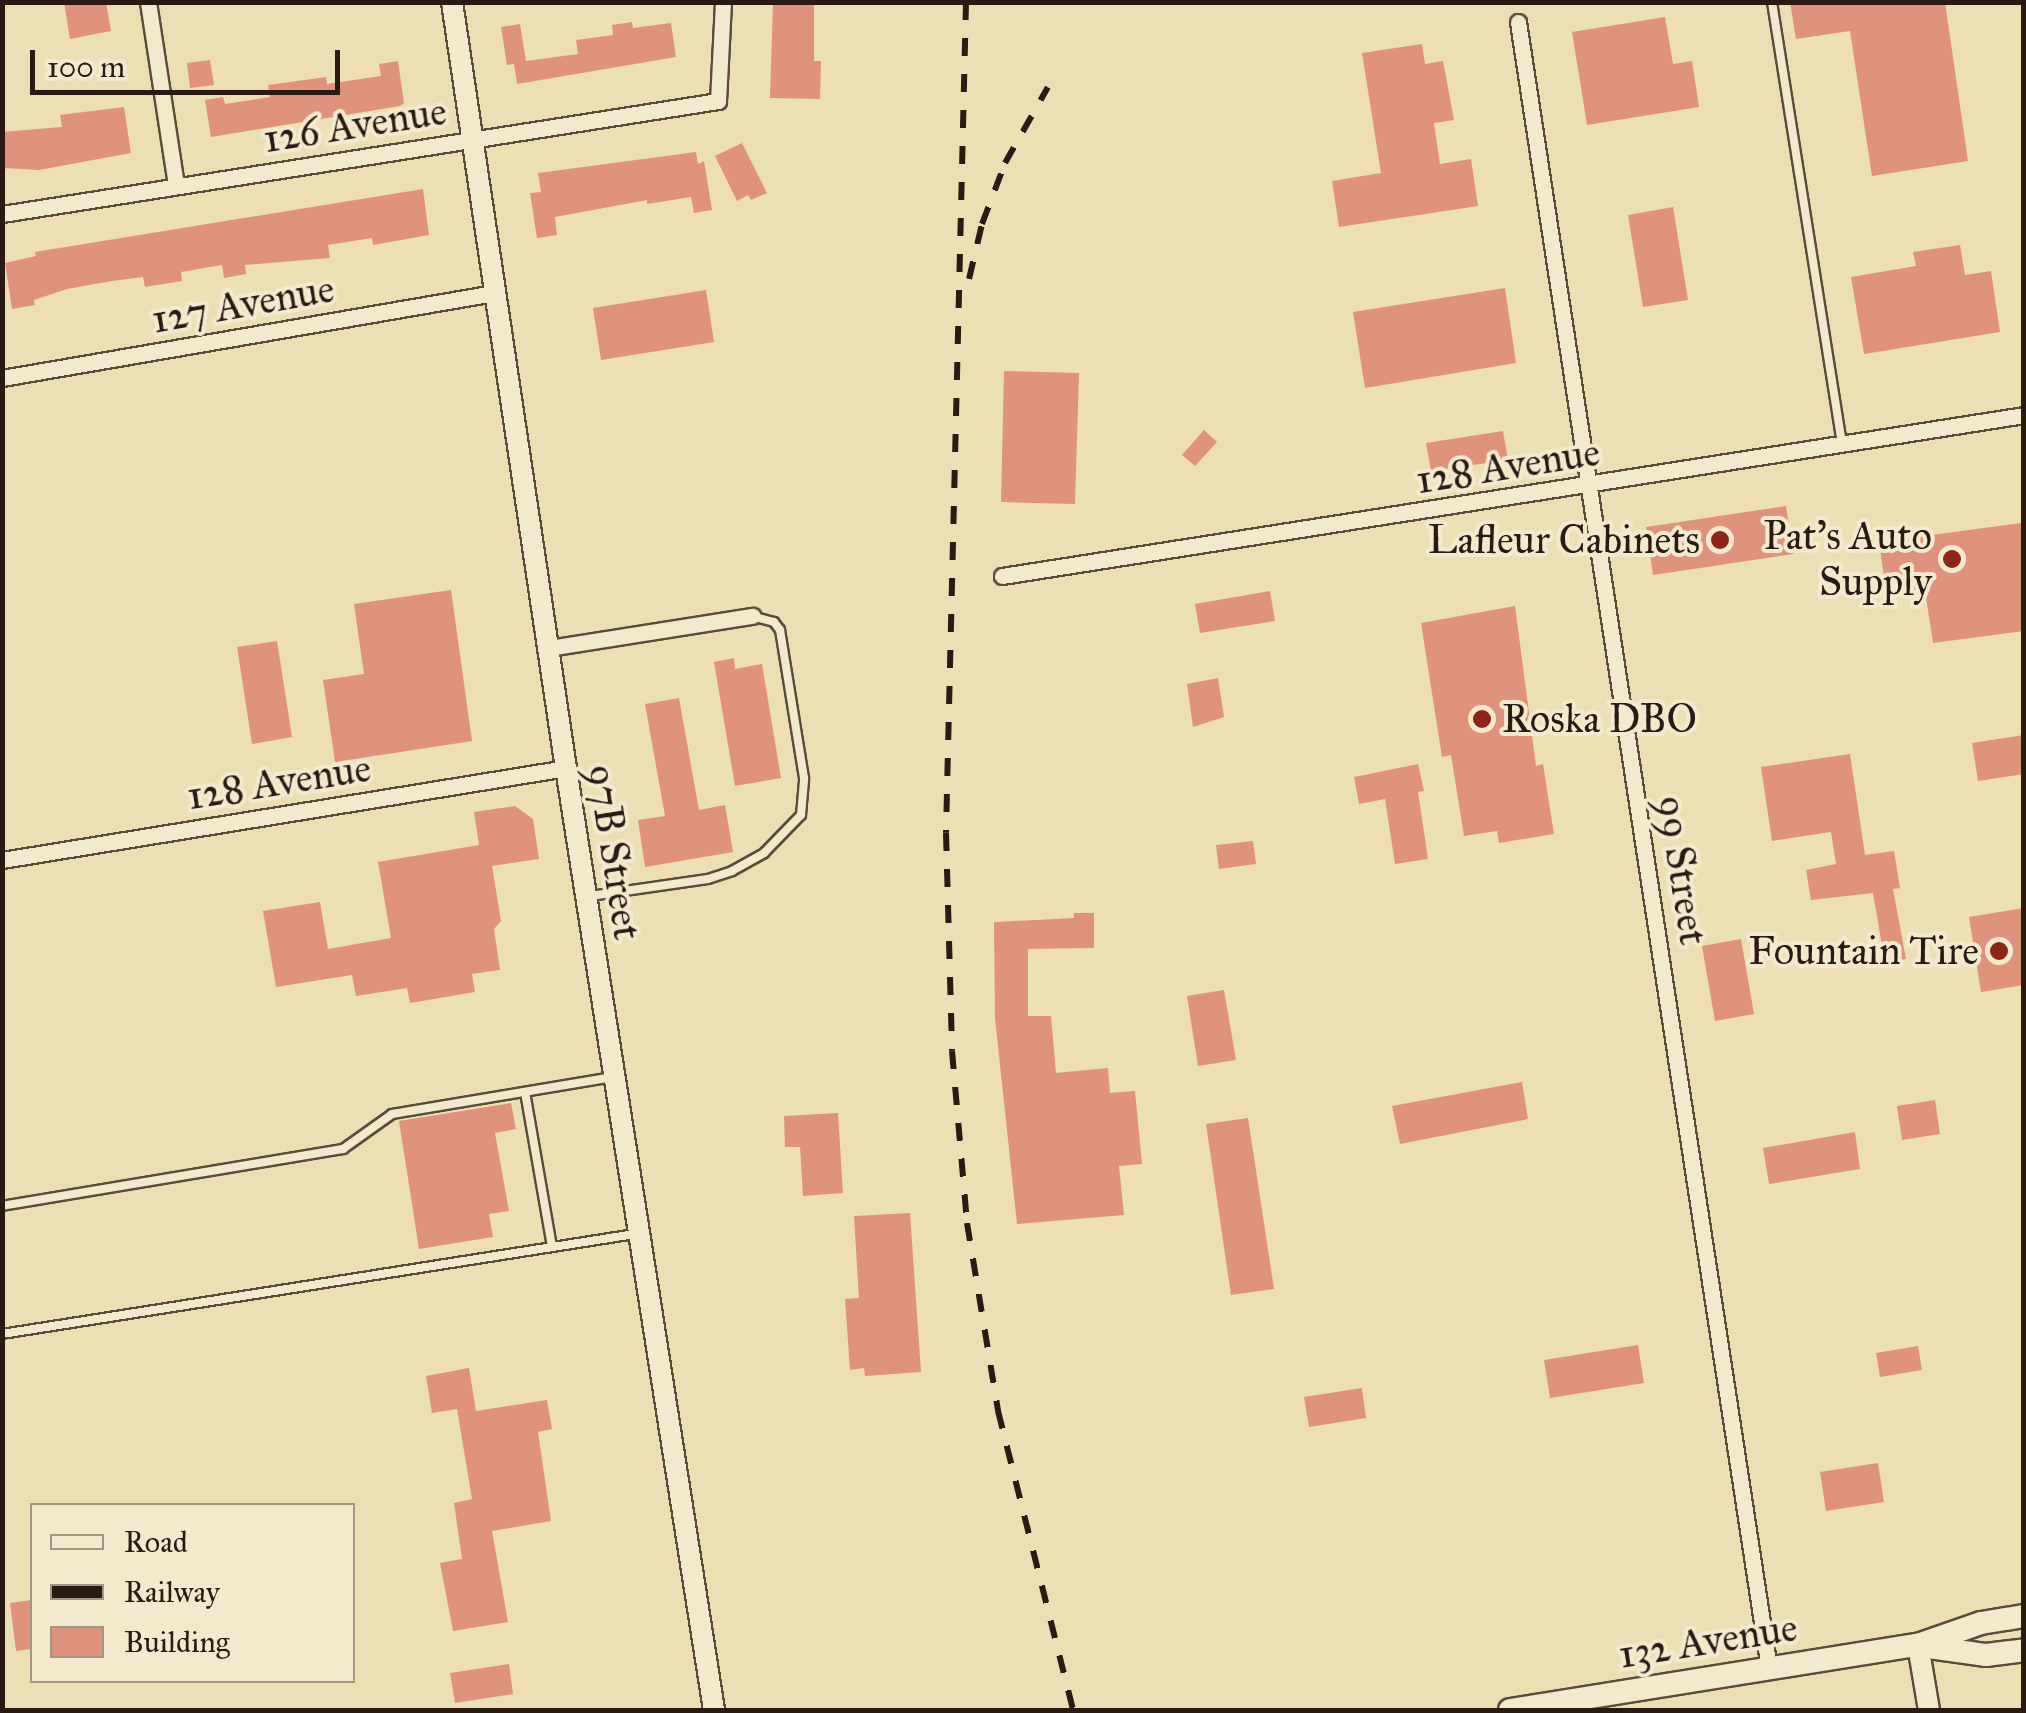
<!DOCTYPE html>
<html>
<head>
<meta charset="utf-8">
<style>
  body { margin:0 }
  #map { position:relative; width:2026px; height:1713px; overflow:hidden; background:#ecdfb4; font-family:"IM FELL Great Primer",serif }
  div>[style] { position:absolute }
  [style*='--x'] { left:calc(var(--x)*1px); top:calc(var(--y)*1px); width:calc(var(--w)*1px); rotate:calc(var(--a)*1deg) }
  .building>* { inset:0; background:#df937d }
  .roads { filter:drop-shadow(2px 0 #5a4b3a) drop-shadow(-2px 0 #5a4b3a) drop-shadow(0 2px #5a4b3a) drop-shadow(0 -2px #5a4b3a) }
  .service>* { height:8px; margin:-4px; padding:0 4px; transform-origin:4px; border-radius:4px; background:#f3eace }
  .minor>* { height:15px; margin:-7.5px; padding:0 7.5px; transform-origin:7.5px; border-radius:7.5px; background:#f3eace }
  .tertiary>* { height:20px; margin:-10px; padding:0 10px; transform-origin:10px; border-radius:10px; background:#f3eace }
  .secondary>* { height:22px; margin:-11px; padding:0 11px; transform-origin:11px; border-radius:11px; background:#f3eace }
  .rail>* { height:6px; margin-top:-3px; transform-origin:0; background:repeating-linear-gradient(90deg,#291a12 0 18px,transparent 0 36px) }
  .dots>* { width:28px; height:28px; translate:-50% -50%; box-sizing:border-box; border:5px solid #f3eace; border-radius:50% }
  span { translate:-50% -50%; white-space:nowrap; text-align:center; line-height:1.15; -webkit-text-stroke:8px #f3eace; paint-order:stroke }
  .street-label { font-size:40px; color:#291a12 }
  .poi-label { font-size:40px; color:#291a12 }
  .right { translate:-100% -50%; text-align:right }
  .left { translate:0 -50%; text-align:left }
  .frame { position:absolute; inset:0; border:5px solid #291a12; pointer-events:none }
  .legend { position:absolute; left:30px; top:1503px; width:325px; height:180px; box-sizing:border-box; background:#f3eace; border:2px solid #a29783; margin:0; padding:12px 18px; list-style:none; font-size:30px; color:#291a12 }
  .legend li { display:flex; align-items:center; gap:20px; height:50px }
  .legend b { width:50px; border:2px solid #a29783 }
  .scale { position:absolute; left:30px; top:50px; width:310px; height:45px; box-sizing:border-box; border:5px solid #291a12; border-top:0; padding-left:12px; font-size:30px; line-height:35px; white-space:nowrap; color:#291a12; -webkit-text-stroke:8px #f3eace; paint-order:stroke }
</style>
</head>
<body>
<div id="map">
  <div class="building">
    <i style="clip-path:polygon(64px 2px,106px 2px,111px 31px,70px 39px)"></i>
    <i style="clip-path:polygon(773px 2px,814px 2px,814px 61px,821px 61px,820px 99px,770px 98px)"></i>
    <i style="clip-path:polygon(1790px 2px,1945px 2px,1968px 161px,1872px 176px,1850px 31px,1796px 39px)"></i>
    <i style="clip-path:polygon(1665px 17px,1673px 64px,1692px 61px,1699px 107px,1587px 125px,1572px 32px)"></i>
    <i style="clip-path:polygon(632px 22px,633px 28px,671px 23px,676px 57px,517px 84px,514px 64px,507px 65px,501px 27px,520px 24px,526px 61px,578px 54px,576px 40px,613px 35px,612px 25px)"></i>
    <i style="clip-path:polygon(1422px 44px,1425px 64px,1443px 61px,1454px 120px,1434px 123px,1440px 164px,1471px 159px,1478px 206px,1339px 227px,1332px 181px,1381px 173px,1362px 53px)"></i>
    <i style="clip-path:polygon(210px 60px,214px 85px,190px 88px,187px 63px)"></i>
    <i style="clip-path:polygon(398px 61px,404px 103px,400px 106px,211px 137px,205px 100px,223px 97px,225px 104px,270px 97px,268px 85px,326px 77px,327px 84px,381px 76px,379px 64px)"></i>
    <i style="clip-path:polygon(124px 107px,131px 153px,39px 170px,2px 168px,2px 132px,62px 127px,60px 115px)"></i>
    <i style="clip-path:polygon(742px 143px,767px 193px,751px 200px,748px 195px,737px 201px,715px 156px)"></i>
    <i style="clip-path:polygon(696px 152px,698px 164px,704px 161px,712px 210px,694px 213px,691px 197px,647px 204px,647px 200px,555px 217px,557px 235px,537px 238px,530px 193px,541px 192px,538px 173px)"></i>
    <i style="clip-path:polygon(423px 189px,429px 235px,373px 245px,372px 238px,328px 245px,330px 258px,245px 265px,246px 274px,224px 278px,222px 265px,181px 272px,182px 281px,145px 287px,143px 277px,112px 281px,67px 289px,34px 300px,35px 305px,12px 309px,5px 263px,36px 256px,35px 252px)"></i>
    <i style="clip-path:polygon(1673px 207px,1688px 300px,1643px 307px,1628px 215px)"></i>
    <i style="clip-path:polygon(1960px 245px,1965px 275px,1991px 271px,2000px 332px,1864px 354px,1851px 277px,1916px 266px,1913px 252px)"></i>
    <i style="clip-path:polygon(1505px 288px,1516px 363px,1365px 388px,1353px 312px)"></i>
    <i style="clip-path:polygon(706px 290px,714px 342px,601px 360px,593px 308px)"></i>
    <i style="clip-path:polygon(1004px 371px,1079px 373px,1075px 504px,1001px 502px)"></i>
    <i style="clip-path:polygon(1204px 430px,1217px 442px,1195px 466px,1182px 455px)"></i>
    <i style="clip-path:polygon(1503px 431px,1508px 460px,1431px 471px,1426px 443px)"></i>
    <i style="clip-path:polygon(1786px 506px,1793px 554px,1653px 575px,1646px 527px)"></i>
    <i style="clip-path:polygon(2021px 523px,2024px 631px,1933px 643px,1925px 591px,1887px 597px,1879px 542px)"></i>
    <i style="clip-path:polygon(451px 590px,472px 741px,335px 762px,323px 680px,364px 674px,354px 604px)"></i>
    <i style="clip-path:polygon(1270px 591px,1275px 621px,1200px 633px,1195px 604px)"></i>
    <i style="clip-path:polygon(1515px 606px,1536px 766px,1543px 764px,1554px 834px,1499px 843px,1497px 831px,1464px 836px,1451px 755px,1442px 757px,1421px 623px)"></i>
    <i style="clip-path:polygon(277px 641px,292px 737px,252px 744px,237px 647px)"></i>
    <i style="clip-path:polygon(734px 658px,735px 669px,762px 664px,781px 778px,735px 786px,714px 662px)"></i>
    <i style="clip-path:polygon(1218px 678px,1224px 717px,1193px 727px,1187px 684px)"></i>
    <i style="clip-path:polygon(679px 698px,699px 810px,725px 805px,733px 852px,645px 867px,638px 820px,665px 816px,645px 704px)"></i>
    <i style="clip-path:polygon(2024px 735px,2024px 774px,1978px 781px,1972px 743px)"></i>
    <i style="clip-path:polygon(1850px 754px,1865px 855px,1894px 851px,1900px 888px,1893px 889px,1906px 959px,1885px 963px,1873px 893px,1811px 900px,1806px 870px,1836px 864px,1831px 832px,1772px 841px,1761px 767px)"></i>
    <i style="clip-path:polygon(1418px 764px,1424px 791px,1418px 792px,1428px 859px,1395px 864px,1385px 799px,1359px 804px,1354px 777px)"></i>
    <i style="clip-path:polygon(515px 806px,533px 819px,539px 859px,492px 866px,501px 921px,494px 929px,500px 970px,472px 974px,475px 992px,410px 1003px,407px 988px,356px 996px,352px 975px,276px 987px,263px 911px,320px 902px,328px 949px,391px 938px,378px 862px,479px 845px,474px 812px)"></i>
    <i style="clip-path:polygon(1253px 841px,1256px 864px,1219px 869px,1216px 845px)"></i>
    <i style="clip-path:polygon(2024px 908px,2024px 985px,1981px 992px,1969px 917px)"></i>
    <i style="clip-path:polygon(1074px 913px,1094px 913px,1094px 948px,1028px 949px,1028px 1016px,1051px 1016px,1056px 1073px,1108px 1068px,1110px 1093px,1135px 1091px,1142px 1164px,1119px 1166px,1124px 1215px,1017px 1224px,995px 1018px,994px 922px,1074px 918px)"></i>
    <i style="clip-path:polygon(1741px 939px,1754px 1014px,1715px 1021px,1702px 946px)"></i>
    <i style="clip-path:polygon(1224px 990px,1236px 1060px,1198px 1066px,1187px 996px)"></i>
    <i style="clip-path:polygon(1522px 1082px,1528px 1119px,1400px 1144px,1392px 1106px)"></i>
    <i style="clip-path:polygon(1935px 1100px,1940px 1134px,1902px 1140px,1897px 1106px)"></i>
    <i style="clip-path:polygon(511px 1103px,516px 1129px,495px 1133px,509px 1211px,489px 1214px,493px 1237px,419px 1249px,399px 1121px)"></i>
    <i style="clip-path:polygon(838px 1113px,843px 1193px,803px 1196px,800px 1147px,785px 1147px,784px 1116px)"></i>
    <i style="clip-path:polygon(1248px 1118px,1274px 1289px,1231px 1295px,1206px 1124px)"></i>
    <i style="clip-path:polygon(1855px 1132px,1860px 1169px,1769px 1184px,1763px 1148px)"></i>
    <i style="clip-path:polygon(910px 1213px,921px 1372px,865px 1376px,864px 1368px,850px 1370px,845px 1299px,859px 1298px,854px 1216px)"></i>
    <i style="clip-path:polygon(1638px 1345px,1644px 1383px,1550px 1398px,1544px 1360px)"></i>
    <i style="clip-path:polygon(1918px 1346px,1922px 1370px,1880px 1377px,1876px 1353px)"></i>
    <i style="clip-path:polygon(469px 1368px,476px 1411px,547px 1400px,552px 1429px,538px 1432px,551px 1521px,492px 1531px,508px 1622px,453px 1631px,440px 1563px,462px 1559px,454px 1503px,472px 1499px,457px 1409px,432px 1413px,426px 1376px)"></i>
    <i style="clip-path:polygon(1362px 1388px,1366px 1418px,1309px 1427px,1304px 1397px)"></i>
    <i style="clip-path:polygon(1878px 1463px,1884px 1502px,1826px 1511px,1820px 1472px)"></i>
    <i style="clip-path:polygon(32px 1600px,32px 1649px,16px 1651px,10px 1603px)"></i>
    <i style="clip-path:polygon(509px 1664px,513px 1694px,455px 1703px,450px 1673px)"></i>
  </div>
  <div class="roads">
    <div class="service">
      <i style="--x:1772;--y:2;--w:448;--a:81"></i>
      <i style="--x:590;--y:896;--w:119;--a:-8.2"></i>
      <i style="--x:708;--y:879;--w:25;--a:-18"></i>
      <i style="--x:732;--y:871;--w:37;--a:-29"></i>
      <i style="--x:764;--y:853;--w:53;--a:-45.8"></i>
      <i style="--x:801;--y:815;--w:37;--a:-85"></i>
      <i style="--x:804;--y:778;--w:150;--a:-99.2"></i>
      <i style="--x:780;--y:630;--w:10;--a:-127"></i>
      <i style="--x:774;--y:622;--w:23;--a:-165"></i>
      <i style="--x:525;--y:1092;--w:157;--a:80.1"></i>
      <i style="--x:2;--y:1206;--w:346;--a:-9.5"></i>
      <i style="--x:343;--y:1149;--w:60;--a:-35.5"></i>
      <i style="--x:392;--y:1114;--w:224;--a:-9.5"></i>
      <i style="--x:2;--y:1334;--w:641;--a:-8.98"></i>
    </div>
    <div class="minor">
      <i style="--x:148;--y:2;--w:185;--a:81.3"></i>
      <i style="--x:1518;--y:22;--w:1666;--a:81.33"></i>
      <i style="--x:2;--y:214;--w:725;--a:-8.97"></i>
      <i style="--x:718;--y:101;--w:99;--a:-87.1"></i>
      <i style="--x:2;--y:378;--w:499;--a:-9.8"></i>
      <i style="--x:1002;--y:576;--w:1035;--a:-8.95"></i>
      <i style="--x:549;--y:648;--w:206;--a:-9"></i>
      <i style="--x:2;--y:860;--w:571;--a:-9.26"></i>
    </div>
    <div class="tertiary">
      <i style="--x:452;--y:2;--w:774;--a:81.54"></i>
      <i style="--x:566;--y:768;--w:954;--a:81.07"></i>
      <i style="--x:1918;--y:1645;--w:66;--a:80.4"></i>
    </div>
    <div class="secondary">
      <i style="--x:1922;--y:1646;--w:65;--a:8"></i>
      <i style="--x:1986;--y:1655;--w:38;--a:-7"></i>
      <i style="--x:1510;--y:1710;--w:413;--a:-9.1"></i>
      <i style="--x:1918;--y:1645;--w:67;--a:-19.2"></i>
      <i style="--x:1981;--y:1623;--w:44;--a:-9.2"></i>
    </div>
  </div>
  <div class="rail">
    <i style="--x:966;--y:2;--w:831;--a:91.38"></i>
    <i style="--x:946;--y:833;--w:218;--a:88.4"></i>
    <i style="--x:952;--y:1051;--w:173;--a:85"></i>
    <i style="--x:967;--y:1223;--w:191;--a:80.6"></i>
    <i style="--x:998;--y:1411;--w:308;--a:75.9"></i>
    <i style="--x:969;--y:279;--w:57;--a:-76.7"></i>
    <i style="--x:982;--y:224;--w:65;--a:-69.3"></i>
    <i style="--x:1005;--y:163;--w:87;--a:-60.5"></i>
  </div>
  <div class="dots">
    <i style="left:1720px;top:540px;background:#8f2418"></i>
    <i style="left:1952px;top:559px;background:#8f2418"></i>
    <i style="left:1482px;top:719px;background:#8f2418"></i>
    <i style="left:1999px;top:951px;background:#8f2418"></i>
  </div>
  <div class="street-label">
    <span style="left:355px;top:125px;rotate:-9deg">126 Avenue</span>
    <span style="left:243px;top:304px;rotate:-10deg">127 Avenue</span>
    <span style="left:1508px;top:466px;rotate:-9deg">128 Avenue</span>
    <span style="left:279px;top:782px;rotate:-9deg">128 Avenue</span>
    <span style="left:614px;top:852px;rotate:81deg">97B Street</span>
    <span style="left:1682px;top:870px;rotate:81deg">99 Street</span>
    <span style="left:1708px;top:1641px;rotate:-9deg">132 Avenue</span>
  </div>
  <div class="poi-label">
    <span class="right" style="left:1932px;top:559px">Pat's Auto<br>Supply</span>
    <span class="right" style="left:1700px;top:540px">Lafleur Cabinets</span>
    <span class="left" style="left:1502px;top:719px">Roska DBO</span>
    <span class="right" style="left:1979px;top:951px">Fountain Tire</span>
  </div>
  <div class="frame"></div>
  <ul class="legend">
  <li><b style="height:12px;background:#f3eace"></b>Road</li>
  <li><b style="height:12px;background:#291a12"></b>Railway</li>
  <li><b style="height:28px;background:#df937d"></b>Building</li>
  </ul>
  <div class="scale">100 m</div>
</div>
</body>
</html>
